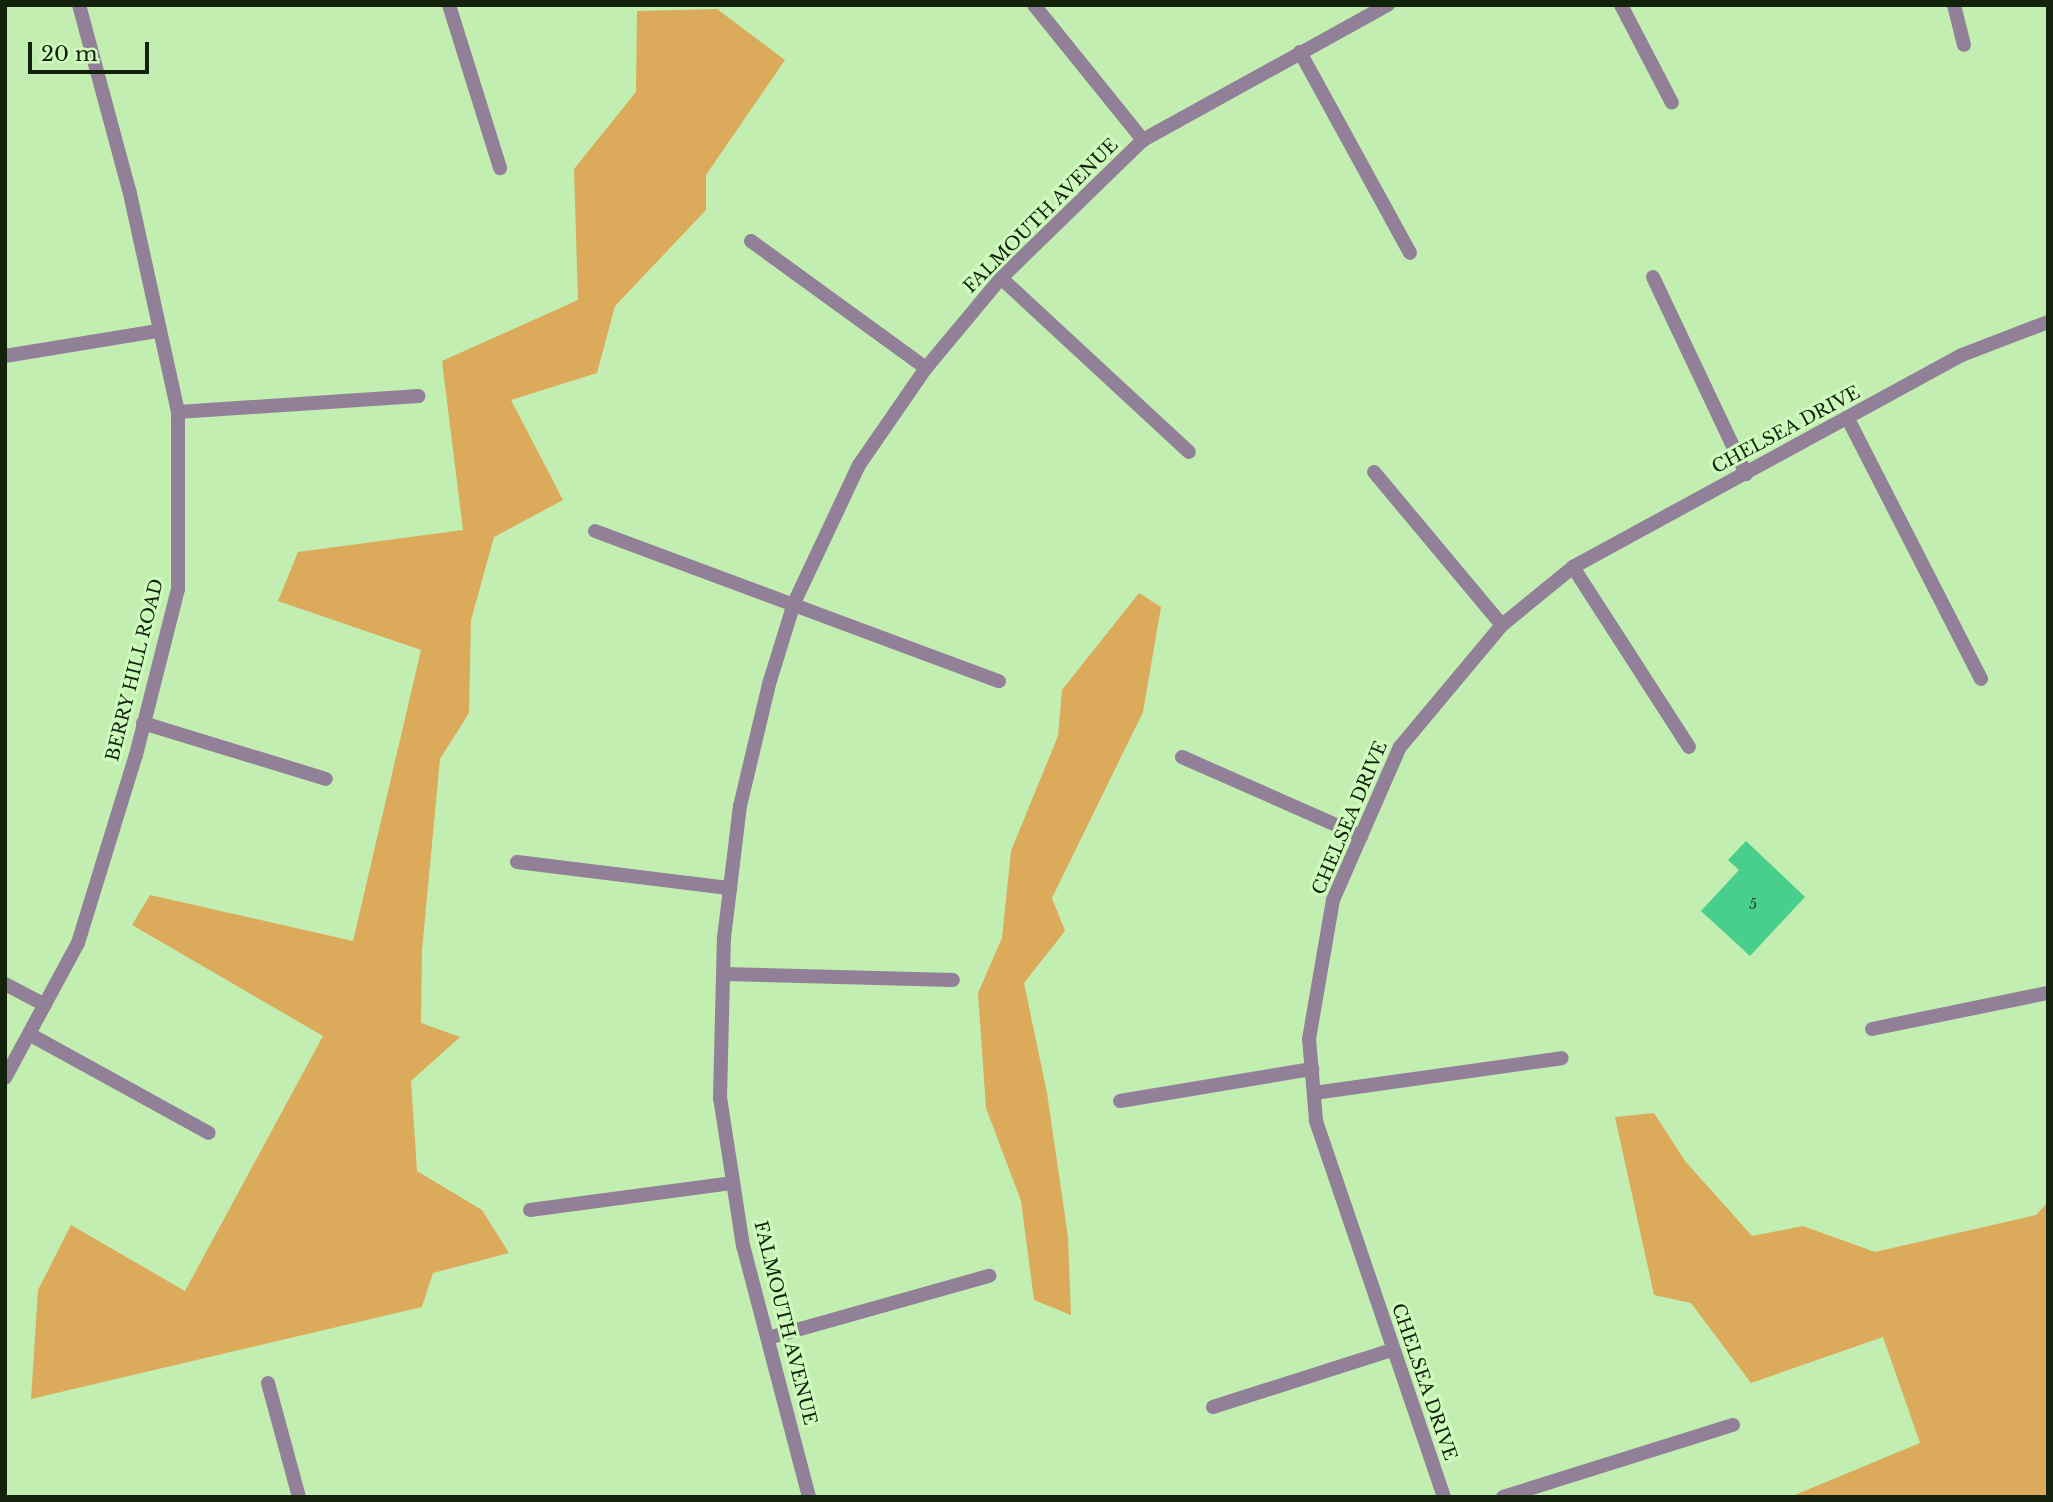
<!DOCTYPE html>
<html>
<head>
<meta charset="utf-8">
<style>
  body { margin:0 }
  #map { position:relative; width:2053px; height:1502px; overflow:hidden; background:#c2eeb1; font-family:"Libre Baskerville",serif }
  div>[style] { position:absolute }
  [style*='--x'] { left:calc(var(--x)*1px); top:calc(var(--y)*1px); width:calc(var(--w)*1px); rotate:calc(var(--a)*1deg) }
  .green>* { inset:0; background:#dbaa5b }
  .building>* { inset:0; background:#47cf8b }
  .lane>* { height:14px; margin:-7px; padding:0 7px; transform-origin:7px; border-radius:7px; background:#927f98 }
  .street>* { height:14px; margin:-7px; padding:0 7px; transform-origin:7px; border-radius:7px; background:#927f98 }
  span { translate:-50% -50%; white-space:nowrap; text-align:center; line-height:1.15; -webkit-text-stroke:6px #cffcbe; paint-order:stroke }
  .number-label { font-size:14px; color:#1f4d2b }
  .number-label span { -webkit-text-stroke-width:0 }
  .street-label { font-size:18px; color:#12220b }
  .frame { position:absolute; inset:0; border:7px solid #12220b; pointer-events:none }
  .scale { position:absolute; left:28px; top:42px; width:121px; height:32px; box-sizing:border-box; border:4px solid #12220b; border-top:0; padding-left:9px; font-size:21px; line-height:24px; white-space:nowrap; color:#12220b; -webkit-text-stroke:5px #cffcbe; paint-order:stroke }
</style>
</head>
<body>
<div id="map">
  <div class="green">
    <i style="clip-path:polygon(717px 9px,785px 60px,706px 175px,706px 210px,615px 306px,597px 373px,511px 400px,563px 500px,494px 537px,471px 620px,469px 713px,440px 759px,422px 950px,421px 1023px,460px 1037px,411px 1081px,417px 1171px,482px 1210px,509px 1253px,433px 1273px,422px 1307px,31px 1399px,38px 1290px,71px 1225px,185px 1291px,323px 1036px,132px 925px,150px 895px,353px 941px,421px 650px,278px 601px,298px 552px,463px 530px,442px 361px,578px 300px,574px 169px,636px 92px,637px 11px)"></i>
    <i style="clip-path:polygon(1139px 593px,1161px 607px,1143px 712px,1052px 898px,1065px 931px,1024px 983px,1047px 1093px,1068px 1237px,1071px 1315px,1034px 1300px,1021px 1201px,986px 1108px,978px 993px,1002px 938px,1011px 851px,1058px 736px,1062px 690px)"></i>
    <i style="clip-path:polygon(1654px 1113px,1685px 1161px,1752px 1236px,1803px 1226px,1875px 1252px,2036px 1215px,2048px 1202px,2048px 1497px,1790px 1497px,1920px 1443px,1883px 1337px,1751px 1383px,1691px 1303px,1654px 1295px,1615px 1117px)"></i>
  </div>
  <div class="building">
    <i style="clip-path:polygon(1746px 841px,1805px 897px,1750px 956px,1701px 911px,1739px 870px,1728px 860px)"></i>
  </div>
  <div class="lane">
    <i style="--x:449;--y:5;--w:171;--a:72.6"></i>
    <i style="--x:1621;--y:5;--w:110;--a:62.5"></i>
    <i style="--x:1954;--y:5;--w:41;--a:76"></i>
    <i style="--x:1300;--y:52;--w:229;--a:61.3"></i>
    <i style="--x:751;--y:241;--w:216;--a:36"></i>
    <i style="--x:1653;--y:277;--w:218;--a:64.7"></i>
    <i style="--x:1001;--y:278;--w:256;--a:42.8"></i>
    <i style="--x:5;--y:356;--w:155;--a:-9.3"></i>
    <i style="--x:178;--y:412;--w:241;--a:-3.8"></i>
    <i style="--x:1848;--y:419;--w:292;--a:62.9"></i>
    <i style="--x:1374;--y:472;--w:199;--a:50.1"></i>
    <i style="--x:595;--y:531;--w:431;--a:20.4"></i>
    <i style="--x:1573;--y:567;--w:214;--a:57.2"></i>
    <i style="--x:143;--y:723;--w:191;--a:17"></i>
    <i style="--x:1182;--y:757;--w:196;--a:23.8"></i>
    <i style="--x:517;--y:862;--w:215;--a:7"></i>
    <i style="--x:724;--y:974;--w:229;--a:1.5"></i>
    <i style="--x:5;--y:984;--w:45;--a:27.7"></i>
    <i style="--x:29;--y:1034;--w:205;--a:28.8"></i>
    <i style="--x:1314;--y:1093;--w:250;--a:-8"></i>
    <i style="--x:1120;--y:1101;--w:195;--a:-9.5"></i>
    <i style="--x:530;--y:1210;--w:205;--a:-7.6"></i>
    <i style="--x:768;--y:1338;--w:230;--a:-15.7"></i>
    <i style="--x:268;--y:1383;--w:118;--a:74.8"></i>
    <i style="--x:1213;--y:1407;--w:188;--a:-17.7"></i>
    <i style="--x:1503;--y:1497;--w:241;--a:-17.4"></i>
  </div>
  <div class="street">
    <i style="--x:1034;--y:5;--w:174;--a:51.1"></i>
    <i style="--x:1872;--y:1029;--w:180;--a:-11.6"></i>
    <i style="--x:5;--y:1078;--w:153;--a:-61.6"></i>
    <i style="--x:78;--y:943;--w:197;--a:-72.9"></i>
    <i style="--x:136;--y:755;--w:171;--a:-75.8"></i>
    <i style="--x:178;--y:589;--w:177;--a:-90"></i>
    <i style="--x:178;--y:412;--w:227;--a:-102.4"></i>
    <i style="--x:129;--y:190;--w:192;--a:-105.1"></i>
    <i style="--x:809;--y:1497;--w:260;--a:-104.7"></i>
    <i style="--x:743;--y:1246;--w:150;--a:-98.8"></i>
    <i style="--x:720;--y:1098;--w:160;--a:-88.6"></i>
    <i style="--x:724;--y:938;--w:133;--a:-83.1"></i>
    <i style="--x:740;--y:806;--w:125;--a:-76.6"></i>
    <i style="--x:769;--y:684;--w:85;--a:-72.8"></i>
    <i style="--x:794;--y:603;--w:153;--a:-64.8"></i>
    <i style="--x:859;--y:465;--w:118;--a:-55.4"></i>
    <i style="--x:926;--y:368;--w:117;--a:-50.2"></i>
    <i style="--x:1001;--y:278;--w:198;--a:-44.2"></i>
    <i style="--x:1143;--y:140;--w:280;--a:-28.9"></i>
    <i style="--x:1444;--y:1497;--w:398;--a:-108.8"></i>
    <i style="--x:1316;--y:1120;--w:81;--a:-94.9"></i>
    <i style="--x:1309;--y:1039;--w:141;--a:-80.2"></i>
    <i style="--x:1333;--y:900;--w:167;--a:-66.4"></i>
    <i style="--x:1400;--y:747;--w:159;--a:-50.1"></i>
    <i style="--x:1502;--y:625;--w:92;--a:-39.2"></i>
    <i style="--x:1573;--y:567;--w:443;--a:-28.6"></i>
    <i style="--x:1962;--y:355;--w:92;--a:-21"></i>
  </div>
  <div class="number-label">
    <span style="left:1753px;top:904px">5</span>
  </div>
  <div class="street-label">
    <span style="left:1041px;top:216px;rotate:-45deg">FALMOUTH AVENUE</span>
    <span style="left:1786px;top:430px;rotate:-28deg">CHELSEA DRIVE</span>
    <span style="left:135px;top:670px;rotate:-76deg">BERRY HILL ROAD</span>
    <span style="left:1350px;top:818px;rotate:-67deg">CHELSEA DRIVE</span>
    <span style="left:785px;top:1323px;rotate:76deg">FALMOUTH AVENUE</span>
    <span style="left:1424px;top:1382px;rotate:71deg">CHELSEA DRIVE</span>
  </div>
  <div class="frame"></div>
  <div class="scale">20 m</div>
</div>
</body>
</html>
